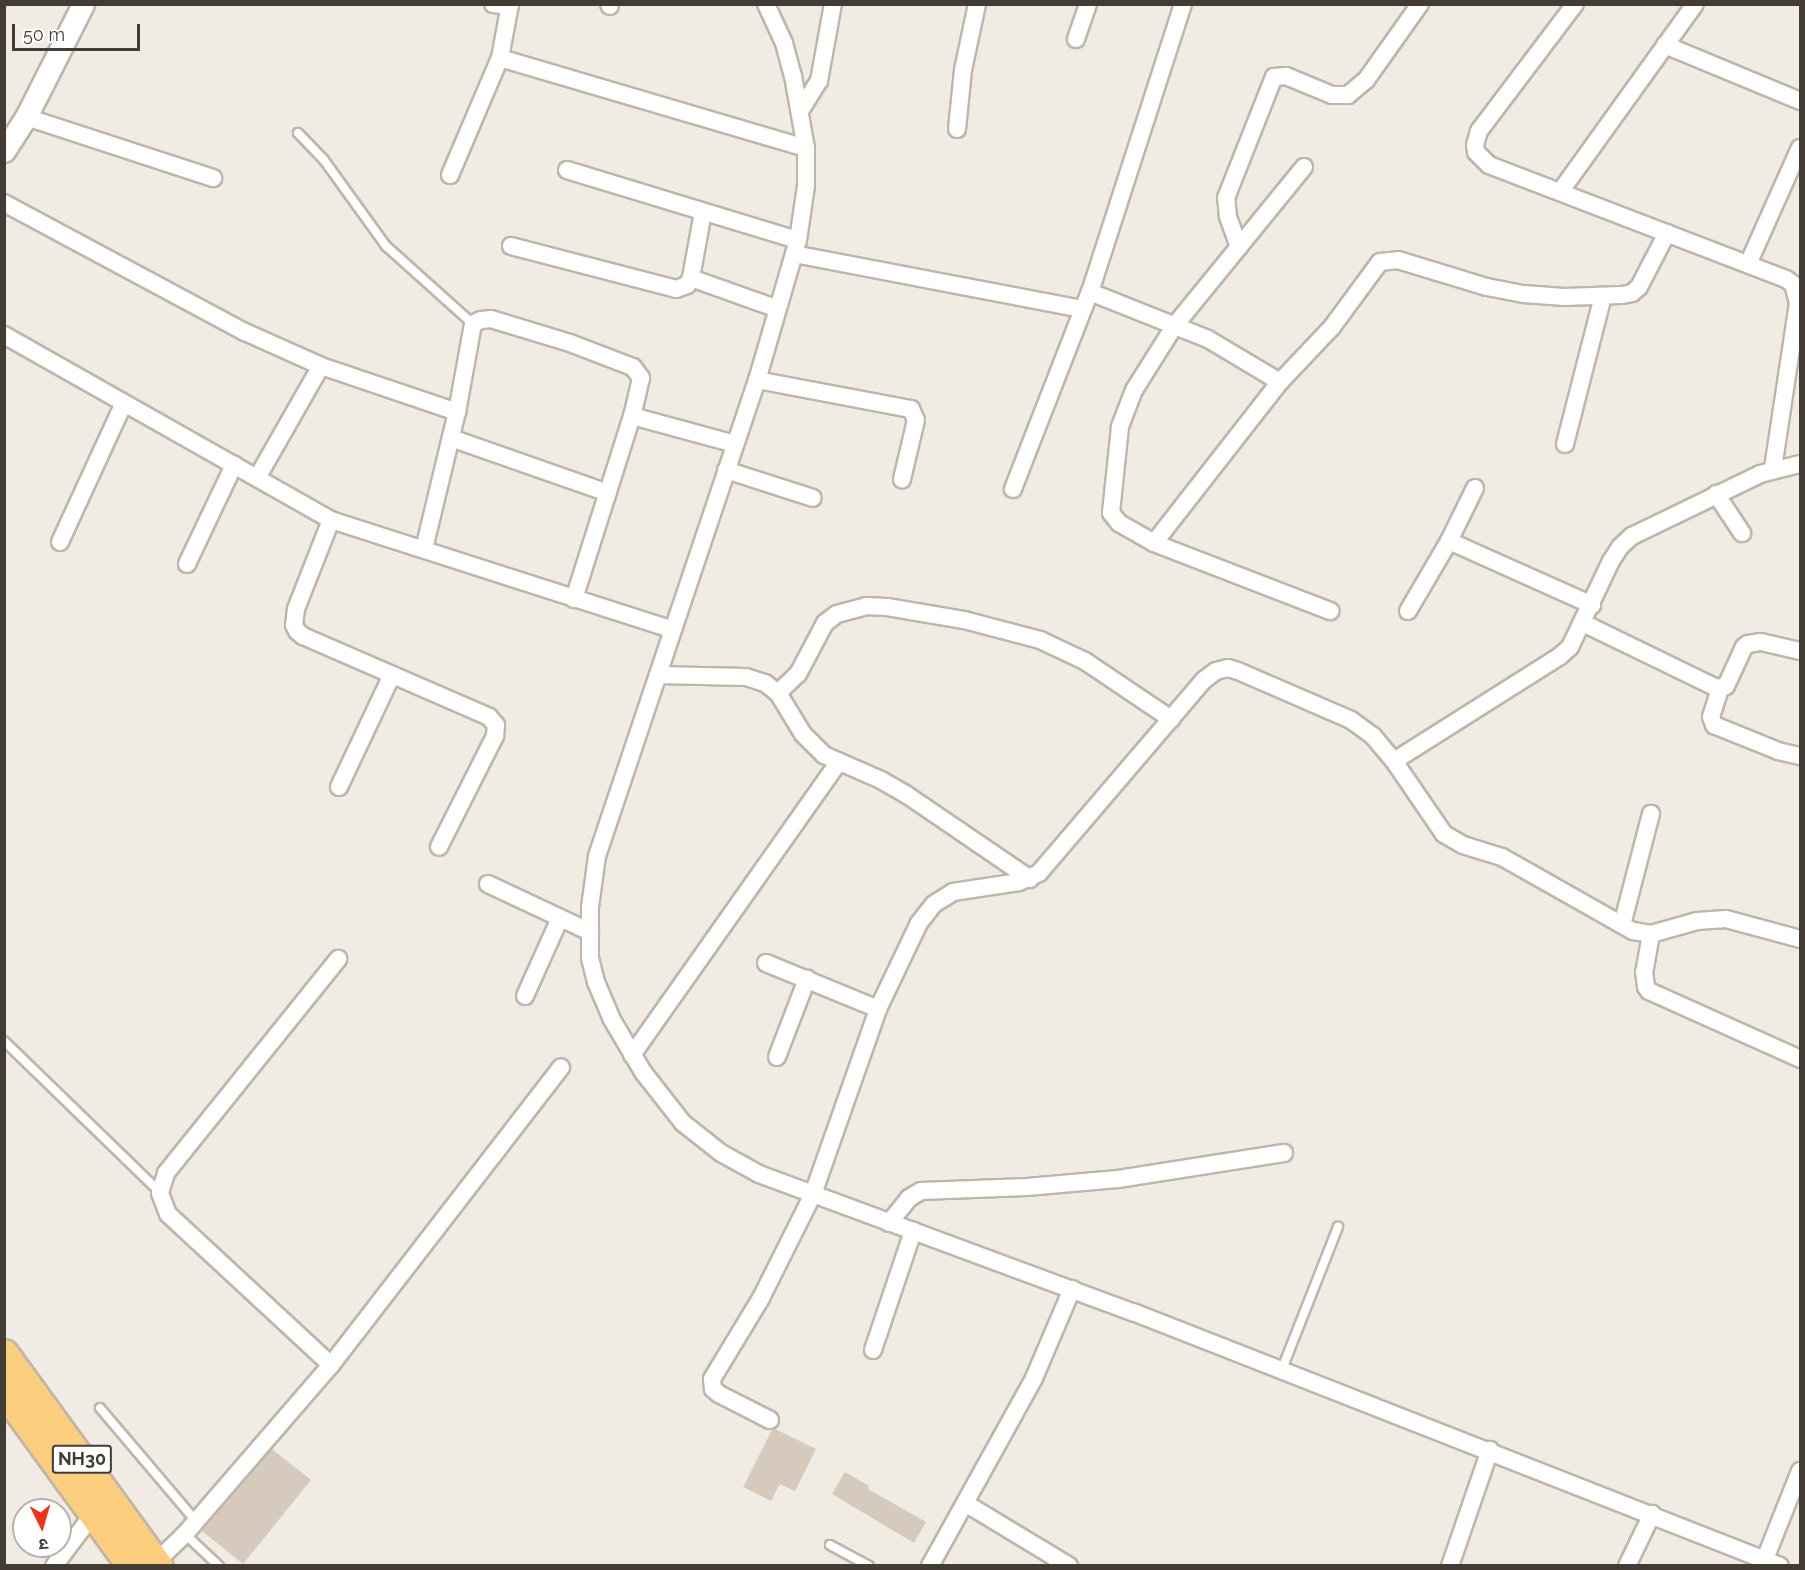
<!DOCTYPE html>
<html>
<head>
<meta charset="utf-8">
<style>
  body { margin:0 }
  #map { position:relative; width:1805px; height:1570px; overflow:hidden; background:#f1ece3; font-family:Raleway,"Noto Sans Devanagari",sans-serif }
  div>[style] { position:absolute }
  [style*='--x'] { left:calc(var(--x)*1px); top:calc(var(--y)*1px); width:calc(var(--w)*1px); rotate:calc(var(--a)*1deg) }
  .building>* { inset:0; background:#d5cabc }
  .roads { filter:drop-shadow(2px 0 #bfb6a9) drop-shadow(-2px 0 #bfb6a9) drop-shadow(0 2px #bfb6a9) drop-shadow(0 -2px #bfb6a9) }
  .service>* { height:8px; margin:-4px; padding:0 4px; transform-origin:4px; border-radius:4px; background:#fff }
  .minor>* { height:16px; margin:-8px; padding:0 8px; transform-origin:8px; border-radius:8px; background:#fff }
  .tertiary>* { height:21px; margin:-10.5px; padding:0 10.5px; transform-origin:10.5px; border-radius:10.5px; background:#fff }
  .trunk>* { height:27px; margin:-13.5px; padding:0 13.5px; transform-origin:13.5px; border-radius:13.5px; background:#face7d }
  span { translate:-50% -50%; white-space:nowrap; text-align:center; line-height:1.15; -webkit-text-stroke:4.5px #fff; paint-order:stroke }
  .shield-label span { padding:2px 4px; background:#fff; border:2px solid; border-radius:4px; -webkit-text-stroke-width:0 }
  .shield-label { font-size:18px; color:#433c34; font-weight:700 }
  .frame { position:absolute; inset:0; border:6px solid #433c34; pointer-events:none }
  .north { position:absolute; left:12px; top:1498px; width:60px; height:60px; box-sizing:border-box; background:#fff; border:2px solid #b4b1ae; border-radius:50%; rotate:175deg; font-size:16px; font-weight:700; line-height:24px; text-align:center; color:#433c34 }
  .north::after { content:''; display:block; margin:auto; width:21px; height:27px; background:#f33019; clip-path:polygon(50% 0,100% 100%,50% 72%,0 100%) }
  .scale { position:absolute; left:12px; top:24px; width:128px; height:27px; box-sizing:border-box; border:3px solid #433c34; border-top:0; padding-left:8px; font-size:18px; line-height:21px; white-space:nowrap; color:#433c34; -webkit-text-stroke:4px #fff; paint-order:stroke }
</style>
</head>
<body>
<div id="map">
  <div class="building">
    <i style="clip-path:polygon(775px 1429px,816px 1449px,795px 1491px,780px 1484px,771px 1501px,743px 1487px,772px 1430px)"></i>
    <i style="clip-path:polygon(272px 1449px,311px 1480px,243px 1564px,202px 1531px)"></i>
    <i style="clip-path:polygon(845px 1472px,869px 1486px,868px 1489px,926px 1522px,914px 1543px,832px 1494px)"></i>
  </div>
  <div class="roads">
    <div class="service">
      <i style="--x:298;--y:133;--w:37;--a:46"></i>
      <i style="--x:324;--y:160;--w:106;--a:54.2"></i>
      <i style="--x:386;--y:246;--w:117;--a:41.9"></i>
      <i style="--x:4;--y:1041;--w:217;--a:44.1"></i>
      <i style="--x:1282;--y:1369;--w:153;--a:-68.5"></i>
      <i style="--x:100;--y:1408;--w:148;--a:49.7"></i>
      <i style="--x:185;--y:1534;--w:47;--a:43.3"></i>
      <i style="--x:830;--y:1545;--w:44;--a:28.3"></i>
    </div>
    <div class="minor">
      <i style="--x:493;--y:4;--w:17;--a:7"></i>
      <i style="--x:609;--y:4;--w:2;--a:63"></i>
      <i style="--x:766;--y:4;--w:43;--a:65.2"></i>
      <i style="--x:784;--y:43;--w:34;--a:75"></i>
      <i style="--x:793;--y:76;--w:73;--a:79.8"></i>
      <i style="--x:806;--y:148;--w:38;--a:90"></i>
      <i style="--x:806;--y:186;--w:55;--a:98.4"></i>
      <i style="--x:798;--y:240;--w:146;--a:106.3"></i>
      <i style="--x:757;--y:380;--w:502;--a:108.58"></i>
      <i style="--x:597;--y:856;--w:51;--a:97.8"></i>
      <i style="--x:590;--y:907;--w:51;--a:90"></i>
      <i style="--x:590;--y:958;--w:25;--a:76"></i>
      <i style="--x:596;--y:982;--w:39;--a:67"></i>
      <i style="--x:611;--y:1018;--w:63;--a:59.3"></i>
      <i style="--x:643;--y:1072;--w:65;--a:51.9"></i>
      <i style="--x:683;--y:1123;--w:48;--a:38.3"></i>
      <i style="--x:721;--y:1153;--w:43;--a:28.9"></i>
      <i style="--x:759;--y:1174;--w:399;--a:20.3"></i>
      <i style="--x:1133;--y:1312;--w:695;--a:21.43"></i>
      <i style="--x:1575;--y:4;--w:159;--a:127.1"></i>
      <i style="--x:1479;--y:131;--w:15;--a:106"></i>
      <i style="--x:1475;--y:145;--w:7;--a:82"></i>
      <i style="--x:1476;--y:152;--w:18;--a:45"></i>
      <i style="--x:1489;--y:165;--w:318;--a:21"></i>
      <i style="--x:1786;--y:279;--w:9;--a:36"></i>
      <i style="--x:1793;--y:284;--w:20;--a:75"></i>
      <i style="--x:1798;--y:303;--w:168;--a:98.6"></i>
      <i style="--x:1076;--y:39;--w:37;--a:-71"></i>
      <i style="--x:1665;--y:45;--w:146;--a:22.5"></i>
      <i style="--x:500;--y:58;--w:319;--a:16.4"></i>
      <i style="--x:800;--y:111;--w:36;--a:-58"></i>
      <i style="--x:819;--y:81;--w:78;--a:-79.7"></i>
      <i style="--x:26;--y:117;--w:197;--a:18.1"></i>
      <i style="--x:957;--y:129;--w:59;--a:-84.2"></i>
      <i style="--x:963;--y:70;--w:67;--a:-78"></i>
      <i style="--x:1304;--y:167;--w:204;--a:129.2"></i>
      <i style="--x:1175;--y:325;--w:77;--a:122.2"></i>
      <i style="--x:1134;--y:390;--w:40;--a:111"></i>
      <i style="--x:1120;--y:427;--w:86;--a:96"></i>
      <i style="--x:1111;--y:513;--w:13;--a:51"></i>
      <i style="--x:1119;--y:523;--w:40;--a:29.7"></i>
      <i style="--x:1154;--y:543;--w:189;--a:21.1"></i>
      <i style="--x:567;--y:170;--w:241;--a:16.9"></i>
      <i style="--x:450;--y:175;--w:127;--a:-66.9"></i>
      <i style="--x:500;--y:58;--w:55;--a:-79.5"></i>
      <i style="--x:1560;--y:192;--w:231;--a:-54.3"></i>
      <i style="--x:4;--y:203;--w:273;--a:28.2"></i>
      <i style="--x:245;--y:332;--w:83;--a:24.1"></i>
      <i style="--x:321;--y:366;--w:144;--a:18.7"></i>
      <i style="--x:511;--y:246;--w:171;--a:14.6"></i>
      <i style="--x:676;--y:289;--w:12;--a:-20"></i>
      <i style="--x:687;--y:285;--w:8;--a:-60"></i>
      <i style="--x:691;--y:278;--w:67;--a:-79.7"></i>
      <i style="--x:1239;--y:247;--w:33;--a:-110"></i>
      <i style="--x:1228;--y:216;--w:18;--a:-96"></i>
      <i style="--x:1226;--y:198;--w:130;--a:-68.4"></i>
      <i style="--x:1274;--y:77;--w:12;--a:-5"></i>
      <i style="--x:1286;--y:76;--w:50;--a:22.4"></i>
      <i style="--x:1332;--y:95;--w:16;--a:0"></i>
      <i style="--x:1348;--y:95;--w:23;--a:-40"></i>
      <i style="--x:1366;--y:80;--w:93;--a:-54.6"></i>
      <i style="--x:794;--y:254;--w:294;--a:10.8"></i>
      <i style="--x:1748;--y:264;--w:127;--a:-65.9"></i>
      <i style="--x:691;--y:278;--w:92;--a:19.6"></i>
      <i style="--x:1090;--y:292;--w:127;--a:21.7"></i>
      <i style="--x:1208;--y:339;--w:84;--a:30.8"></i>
      <i style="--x:4;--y:335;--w:376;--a:29.5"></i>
      <i style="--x:331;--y:520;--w:359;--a:17.8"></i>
      <i style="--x:757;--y:380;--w:157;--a:10.7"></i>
      <i style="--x:911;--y:409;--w:12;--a:66"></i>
      <i style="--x:916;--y:420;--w:61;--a:103.3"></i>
      <i style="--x:632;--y:416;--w:107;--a:15.2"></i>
      <i style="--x:451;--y:438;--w:166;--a:19.3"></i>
      <i style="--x:1565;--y:444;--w:153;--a:-75.6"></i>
      <i style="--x:726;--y:470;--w:91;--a:17.8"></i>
      <i style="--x:257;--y:478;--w:129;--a:-60.3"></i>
      <i style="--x:1013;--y:489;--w:212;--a:-68.7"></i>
      <i style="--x:1090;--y:292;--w:303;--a:-72.1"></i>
      <i style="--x:1716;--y:494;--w:47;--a:56.3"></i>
      <i style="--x:331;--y:520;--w:96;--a:111.5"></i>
      <i style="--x:296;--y:609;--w:16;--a:97"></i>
      <i style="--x:294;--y:625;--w:7;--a:63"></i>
      <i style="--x:297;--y:631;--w:8;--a:40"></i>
      <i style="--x:303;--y:636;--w:203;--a:23.5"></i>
      <i style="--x:489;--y:717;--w:11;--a:49"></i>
      <i style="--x:496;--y:725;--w:11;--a:95"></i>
      <i style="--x:495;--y:736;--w:124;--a:116.8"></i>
      <i style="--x:1449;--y:541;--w:157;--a:24.1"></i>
      <i style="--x:60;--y:542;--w:153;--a:-65.3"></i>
      <i style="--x:1154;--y:543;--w:204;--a:-52"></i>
      <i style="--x:1280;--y:382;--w:76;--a:-46.6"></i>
      <i style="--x:1332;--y:327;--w:81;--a:-53.6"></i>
      <i style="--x:1380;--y:262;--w:18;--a:-6"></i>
      <i style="--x:1398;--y:260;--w:93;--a:16.9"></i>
      <i style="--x:1487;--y:287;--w:38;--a:11"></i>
      <i style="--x:1524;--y:294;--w:40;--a:4.3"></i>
      <i style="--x:1564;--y:297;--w:58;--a:-2"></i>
      <i style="--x:1622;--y:295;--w:10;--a:-11"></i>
      <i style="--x:1632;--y:293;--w:9;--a:-41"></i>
      <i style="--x:1639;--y:287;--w:61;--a:-62.6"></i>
      <i style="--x:424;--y:549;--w:141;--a:-76.5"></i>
      <i style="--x:457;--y:412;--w:89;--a:-79.7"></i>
      <i style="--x:473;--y:324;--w:9;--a:-27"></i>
      <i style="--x:481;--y:320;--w:10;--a:-6"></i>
      <i style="--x:491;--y:319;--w:83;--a:16.9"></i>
      <i style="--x:570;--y:343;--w:67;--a:20.9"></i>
      <i style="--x:633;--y:367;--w:14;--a:54"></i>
      <i style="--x:641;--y:378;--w:39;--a:103"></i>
      <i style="--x:632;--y:416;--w:192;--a:107.6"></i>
      <i style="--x:187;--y:564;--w:110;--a:-64.6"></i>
      <i style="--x:1408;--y:611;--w:81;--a:-59.6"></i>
      <i style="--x:1449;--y:541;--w:59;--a:-63.9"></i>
      <i style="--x:1583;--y:623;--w:149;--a:25.9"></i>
      <i style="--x:1717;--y:688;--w:9;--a:-13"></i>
      <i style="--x:1726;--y:686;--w:43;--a:-65.2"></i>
      <i style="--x:1744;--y:647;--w:5;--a:-37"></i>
      <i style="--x:1748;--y:644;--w:13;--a:-9"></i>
      <i style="--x:1761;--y:642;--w:40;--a:13"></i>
      <i style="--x:658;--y:675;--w:88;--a:1.3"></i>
      <i style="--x:746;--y:677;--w:20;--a:18"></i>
      <i style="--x:765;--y:683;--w:16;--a:38"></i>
      <i style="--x:778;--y:693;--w:48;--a:58.6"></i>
      <i style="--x:803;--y:734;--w:30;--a:45"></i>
      <i style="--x:824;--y:755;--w:62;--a:23.7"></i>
      <i style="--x:881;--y:780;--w:30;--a:30"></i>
      <i style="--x:907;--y:795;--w:149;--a:34.3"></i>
      <i style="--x:1720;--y:689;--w:29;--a:108"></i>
      <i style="--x:1711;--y:717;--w:9;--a:69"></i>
      <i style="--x:1714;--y:725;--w:69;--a:22.1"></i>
      <i style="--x:1778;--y:751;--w:23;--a:13"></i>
      <i style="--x:778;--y:693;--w:28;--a:-44"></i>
      <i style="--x:798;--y:674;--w:58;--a:-62.1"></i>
      <i style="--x:825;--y:623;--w:15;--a:-37"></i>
      <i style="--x:837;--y:614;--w:30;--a:-15"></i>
      <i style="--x:866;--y:606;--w:21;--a:3"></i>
      <i style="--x:887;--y:607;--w:78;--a:9.6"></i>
      <i style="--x:964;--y:620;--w:79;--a:14.7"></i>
      <i style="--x:1040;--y:640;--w:50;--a:25"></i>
      <i style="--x:1085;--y:661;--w:104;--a:34"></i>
      <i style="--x:1394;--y:761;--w:196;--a:-32.3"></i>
      <i style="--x:1560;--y:656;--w:13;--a:-42"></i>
      <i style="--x:1570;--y:647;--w:95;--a:-64.5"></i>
      <i style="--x:1611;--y:561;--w:17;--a:-57"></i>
      <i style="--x:1620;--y:547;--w:16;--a:-43"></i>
      <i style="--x:1632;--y:536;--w:142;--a:-25.8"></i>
      <i style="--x:1760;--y:474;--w:41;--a:-14"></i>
      <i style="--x:339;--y:787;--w:124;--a:-64.7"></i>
      <i style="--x:488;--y:884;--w:113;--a:25.2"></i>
      <i style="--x:1622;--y:925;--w:115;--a:-75.4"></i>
      <i style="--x:1651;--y:934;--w:39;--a:100"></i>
      <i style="--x:1644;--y:972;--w:15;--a:82"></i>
      <i style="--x:1646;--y:987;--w:5;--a:53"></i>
      <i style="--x:1649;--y:991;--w:166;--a:24.2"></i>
      <i style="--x:766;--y:963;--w:121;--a:22.3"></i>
      <i style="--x:525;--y:996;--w:85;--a:-65.8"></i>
      <i style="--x:632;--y:1055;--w:359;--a:-54.8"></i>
      <i style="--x:777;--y:1057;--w:84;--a:-69"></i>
      <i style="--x:889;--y:1223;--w:32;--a:-51"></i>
      <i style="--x:909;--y:1198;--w:14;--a:-30"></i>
      <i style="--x:921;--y:1191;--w:106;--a:-2.2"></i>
      <i style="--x:1027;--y:1187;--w:91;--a:-5"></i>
      <i style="--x:1118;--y:1179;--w:168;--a:-8.9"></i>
      <i style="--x:873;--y:1350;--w:126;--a:-71.4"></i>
      <i style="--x:331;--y:1365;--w:222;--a:-137.2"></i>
      <i style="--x:168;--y:1214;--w:22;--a:-111"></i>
      <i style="--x:160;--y:1193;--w:21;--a:-73"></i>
      <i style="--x:166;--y:1173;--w:275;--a:-51.2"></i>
      <i style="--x:770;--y:1420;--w:57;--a:-153"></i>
      <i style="--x:719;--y:1394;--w:8;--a:-140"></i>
      <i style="--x:713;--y:1389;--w:10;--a:-96"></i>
      <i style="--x:712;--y:1379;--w:95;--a:-58.8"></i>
      <i style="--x:761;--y:1298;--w:116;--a:-63.4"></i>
      <i style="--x:813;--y:1194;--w:196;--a:-70.6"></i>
      <i style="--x:878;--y:1009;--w:95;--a:-64.5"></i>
      <i style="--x:919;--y:923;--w:24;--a:-52"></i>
      <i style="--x:934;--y:904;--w:22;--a:-32"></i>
      <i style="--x:953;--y:892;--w:67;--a:-8.6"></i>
      <i style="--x:1019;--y:882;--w:22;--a:-24"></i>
      <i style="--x:1039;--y:873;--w:254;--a:-49.5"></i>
      <i style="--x:1204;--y:680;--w:15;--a:-37"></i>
      <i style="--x:1216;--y:671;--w:12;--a:-14"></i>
      <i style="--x:1228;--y:668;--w:10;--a:17"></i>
      <i style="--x:1238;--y:671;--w:123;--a:23.4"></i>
      <i style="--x:1351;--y:720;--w:27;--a:36"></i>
      <i style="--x:1373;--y:736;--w:33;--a:50"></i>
      <i style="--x:1394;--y:761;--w:88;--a:55.6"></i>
      <i style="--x:1444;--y:834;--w:22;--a:30"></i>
      <i style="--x:1463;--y:845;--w:41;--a:17.1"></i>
      <i style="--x:1502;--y:857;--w:150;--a:29.5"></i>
      <i style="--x:1633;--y:931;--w:18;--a:9"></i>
      <i style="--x:1651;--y:934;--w:48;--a:-15.8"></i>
      <i style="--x:1697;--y:921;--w:29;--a:-4"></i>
      <i style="--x:1726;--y:919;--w:77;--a:15.1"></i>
      <i style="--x:965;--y:1503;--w:122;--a:31.2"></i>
      <i style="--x:1765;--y:1559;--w:95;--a:-68.3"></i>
      <i style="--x:156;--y:1562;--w:40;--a:-44"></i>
      <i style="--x:185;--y:1534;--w:223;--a:-49.2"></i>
      <i style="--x:331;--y:1365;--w:376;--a:-52.3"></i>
      <i style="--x:54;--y:1566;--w:65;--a:-53.1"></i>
      <i style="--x:930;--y:1566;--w:215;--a:-61"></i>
      <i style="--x:1034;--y:1378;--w:97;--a:-66.9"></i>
      <i style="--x:1450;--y:1566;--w:123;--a:-71"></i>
      <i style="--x:1627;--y:1566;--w:58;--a:-64.3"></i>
    </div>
    <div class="tertiary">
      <i style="--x:4;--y:151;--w:40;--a:-57.1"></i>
      <i style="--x:26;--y:117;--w:127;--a:-63.2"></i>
    </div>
    <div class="trunk">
      <i style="--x:4;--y:1353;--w:263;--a:54"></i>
      <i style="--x:4;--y:1392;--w:215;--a:53.9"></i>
    </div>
  </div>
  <div class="shield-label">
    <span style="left:82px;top:1459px">NH30</span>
  </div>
  <div class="frame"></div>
  <div class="north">उ</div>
  <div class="scale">50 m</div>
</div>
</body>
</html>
